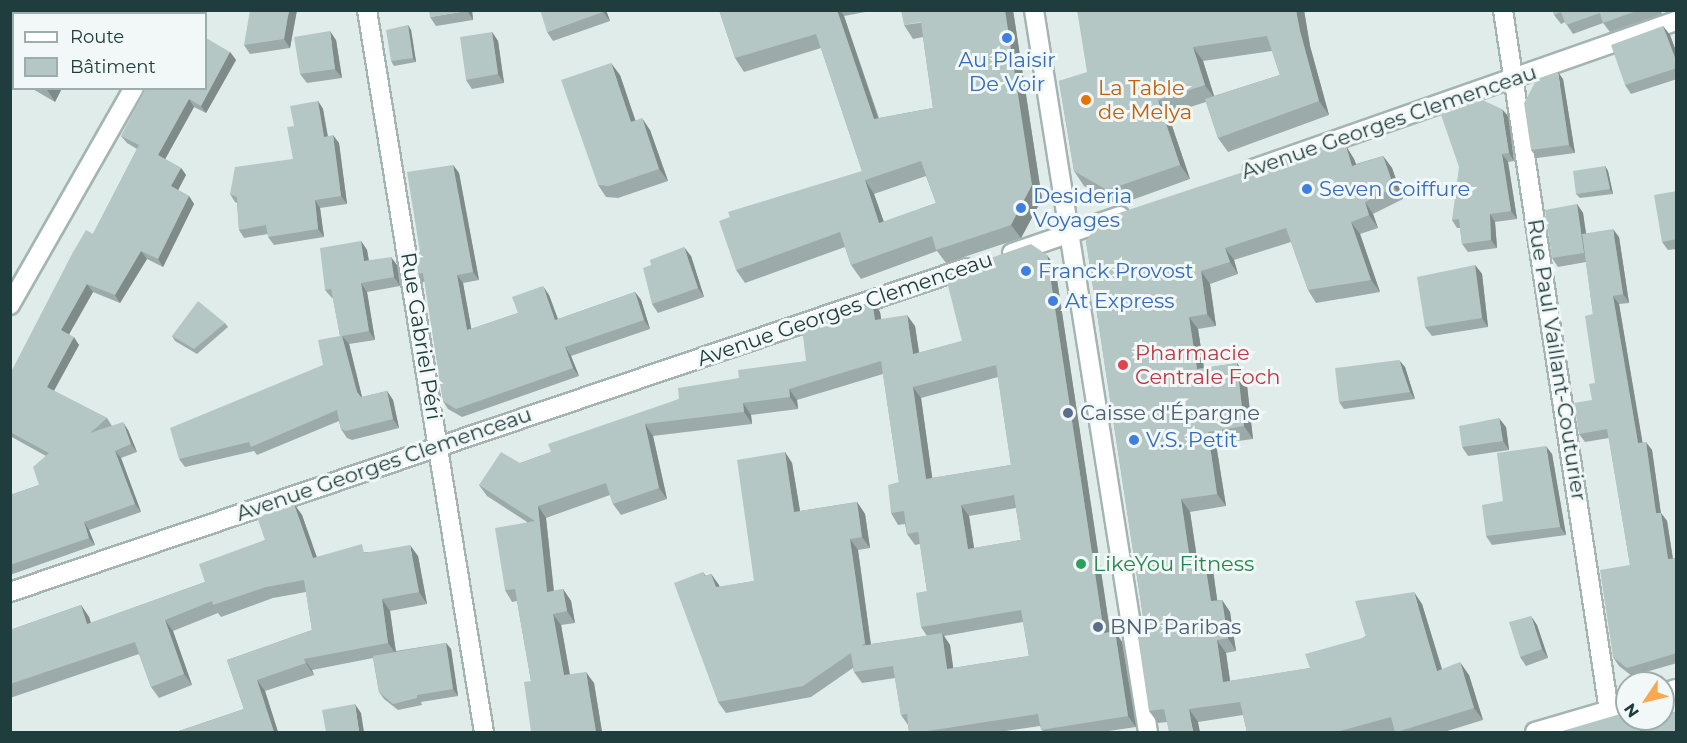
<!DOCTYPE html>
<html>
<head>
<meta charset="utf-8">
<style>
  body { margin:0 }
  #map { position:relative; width:1687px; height:743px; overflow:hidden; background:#e0ecea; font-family:Montserrat,sans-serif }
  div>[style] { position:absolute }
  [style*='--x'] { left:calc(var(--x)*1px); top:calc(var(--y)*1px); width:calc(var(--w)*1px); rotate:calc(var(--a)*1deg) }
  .roads { filter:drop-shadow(2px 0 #a3b4b3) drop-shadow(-2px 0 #a3b4b3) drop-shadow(0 2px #a3b4b3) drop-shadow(0 -2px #a3b4b3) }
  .street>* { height:18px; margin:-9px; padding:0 9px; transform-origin:9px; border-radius:9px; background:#fff }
  .secondary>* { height:18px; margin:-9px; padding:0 9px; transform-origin:9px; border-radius:9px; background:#fff }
  .wall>* { inset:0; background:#9caba9 }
  .shaded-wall>* { inset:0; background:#7f8b89 }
  .building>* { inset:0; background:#b5c7c4 }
  .dots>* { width:16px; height:16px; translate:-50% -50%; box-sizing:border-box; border:3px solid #f1f8f7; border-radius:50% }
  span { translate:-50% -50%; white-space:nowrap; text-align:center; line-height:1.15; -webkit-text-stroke:6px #f1f8f7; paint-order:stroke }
  .shop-label { font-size:21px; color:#366cbe }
  .left { translate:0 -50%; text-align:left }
  .food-label { font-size:21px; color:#c56008 }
  .street-label { font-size:21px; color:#203d3d }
  .health-label { font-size:21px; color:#be3a42 }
  .service-label { font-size:21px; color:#4e5e75 }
  .leisure-label { font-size:21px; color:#27864d }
  .frame { position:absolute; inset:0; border:12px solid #203d3d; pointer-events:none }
  .legend { position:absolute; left:12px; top:12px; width:195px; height:78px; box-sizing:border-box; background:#f1f8f7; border:2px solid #9dadad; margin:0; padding:8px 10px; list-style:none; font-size:18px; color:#203d3d }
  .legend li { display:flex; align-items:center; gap:12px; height:30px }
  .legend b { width:30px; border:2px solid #9dadad }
  .north { position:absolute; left:1615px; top:671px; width:60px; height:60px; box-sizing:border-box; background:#f1f8f7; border:2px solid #9dadad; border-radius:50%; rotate:235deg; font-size:16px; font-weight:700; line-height:24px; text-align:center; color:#203d3d }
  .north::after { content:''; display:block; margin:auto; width:21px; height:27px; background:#f9a851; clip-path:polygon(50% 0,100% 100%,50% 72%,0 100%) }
</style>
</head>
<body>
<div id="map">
  <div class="roads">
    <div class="street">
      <i style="--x:367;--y:10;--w:731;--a:80.8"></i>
      <i style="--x:1503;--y:10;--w:709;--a:81.4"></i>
      <i style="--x:177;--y:14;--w:4;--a:-63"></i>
      <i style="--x:10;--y:305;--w:250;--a:-60.3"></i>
    </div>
    <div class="secondary">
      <i style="--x:1034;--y:10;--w:731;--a:81.03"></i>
      <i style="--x:1253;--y:169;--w:448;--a:-19.3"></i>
      <i style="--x:1012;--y:253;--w:114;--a:-18.9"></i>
      <i style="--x:10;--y:592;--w:1009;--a:-18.72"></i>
      <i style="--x:1663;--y:693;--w:14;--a:-17"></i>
      <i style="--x:1535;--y:732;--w:96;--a:-16.4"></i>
    </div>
  </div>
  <div class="wall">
    <i style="clip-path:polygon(13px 10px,104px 10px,103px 14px,18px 14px)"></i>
    <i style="clip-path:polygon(297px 10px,290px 48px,250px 54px,244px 45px)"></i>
    <i style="clip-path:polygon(472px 10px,473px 20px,436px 26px,430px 17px)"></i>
    <i style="clip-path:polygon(606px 10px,610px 21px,553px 41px,547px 32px)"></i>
    <i style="clip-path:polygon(evenodd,719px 10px,876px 10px,844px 16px,879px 118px,933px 108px,923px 37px,913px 39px,904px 25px,1013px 10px,1042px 199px,1021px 238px,946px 263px,937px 251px,861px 279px,851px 265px,845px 247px,745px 283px,736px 270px,862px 171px,821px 48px,744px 72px,735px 58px,719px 10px,926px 176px,936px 203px,884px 222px,874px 194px,926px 176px)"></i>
    <i style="clip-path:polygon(evenodd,1304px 10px,1310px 46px,1329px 115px,1228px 152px,1218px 138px,1206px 102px,1168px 114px,1190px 179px,1118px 205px,1084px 186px,1074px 171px,1059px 81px,1304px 10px,1272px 51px,1280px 75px,1214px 96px,1203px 61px,1272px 51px)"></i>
    <i style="clip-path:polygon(1553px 10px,1661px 10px,1662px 14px,1610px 32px,1603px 23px,1573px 34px,1565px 22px,1561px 24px,1554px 15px)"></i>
    <i style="clip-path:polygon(408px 25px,411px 30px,416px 62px,394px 66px,391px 61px)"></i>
    <i style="clip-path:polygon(1663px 26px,1670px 35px,1677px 54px,1677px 79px,1631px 94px,1625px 85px)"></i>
    <i style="clip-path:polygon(492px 32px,498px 41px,504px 83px,472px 89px,466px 80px)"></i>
    <i style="clip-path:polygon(336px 40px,342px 78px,307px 83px,300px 74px)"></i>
    <i style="clip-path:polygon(14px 52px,14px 76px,10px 71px,10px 58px)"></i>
    <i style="clip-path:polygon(230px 52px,236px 60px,206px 113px,194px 107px,165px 159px,181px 168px,186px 175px,178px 190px,189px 196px,194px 204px,163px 267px,147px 259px,120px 303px,93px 292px,69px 334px,79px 345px,54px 391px,107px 418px,112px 426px,128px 430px,137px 452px,121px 458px,141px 512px,89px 530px,95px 545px,10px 575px,10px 495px,39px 485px,46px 456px,10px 436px,10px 374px,93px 234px,137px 149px,127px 143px,121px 136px)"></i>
    <i style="clip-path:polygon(620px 75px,635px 120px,650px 130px,668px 181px,618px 198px,606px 197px,598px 185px)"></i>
    <i style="clip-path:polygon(1563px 79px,1575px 153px,1537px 158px,1531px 150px)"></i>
    <i style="clip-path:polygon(31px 88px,62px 88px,55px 102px)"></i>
    <i style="clip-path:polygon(318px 101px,323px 109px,328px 136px,339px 143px,347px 204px,320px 208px,324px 237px,274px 245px,268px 237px,268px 234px,244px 238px,239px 230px,237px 203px,235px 202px,230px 194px,293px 159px,294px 126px)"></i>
    <i style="clip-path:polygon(1508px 116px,1514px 161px,1508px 162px,1517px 219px,1495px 222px,1497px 248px,1468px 252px,1462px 244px,1460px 228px,1457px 228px,1452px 220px)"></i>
    <i style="clip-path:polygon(1325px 145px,1330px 152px,1346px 146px,1354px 159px,1356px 164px,1383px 156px,1392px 168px,1403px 199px,1373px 214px,1378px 228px,1360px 234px,1380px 292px,1316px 303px,1308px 290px,1291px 242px,1234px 260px,1238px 274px,1210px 284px,1216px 326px,1198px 329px,1204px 368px,1237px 363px,1246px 376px,1253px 439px,1216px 444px,1226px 506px,1190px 512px,1197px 558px,1204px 557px,1213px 570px,1217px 600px,1222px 600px,1230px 612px,1236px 651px,1226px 653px,1230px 681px,1310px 668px,1422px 604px,1442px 669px,1469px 675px,1483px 720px,1444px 732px,1395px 732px,1395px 731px,1388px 732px,1247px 732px,1243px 715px,1198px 722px,1169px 731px,1167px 722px,1158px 723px,1149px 711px,1144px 623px,1086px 241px)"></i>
    <i style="clip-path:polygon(453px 165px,459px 173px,479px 280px,463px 283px,471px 329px,518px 313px,549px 295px,558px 319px,635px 292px,641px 300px,650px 329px,571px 356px,579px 376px,462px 417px,448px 409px,443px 401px,425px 282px,422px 282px,417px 274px)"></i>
    <i style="clip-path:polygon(1605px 166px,1608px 171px,1613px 194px,1580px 198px,1576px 194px)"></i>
    <i style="clip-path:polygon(1677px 191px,1677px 249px,1668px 250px,1662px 242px)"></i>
    <i style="clip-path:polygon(1577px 204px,1583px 213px,1586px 233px,1619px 237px,1629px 303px,1619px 304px,1642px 442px,1652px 450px,1661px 513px,1667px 521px,1673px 558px,1677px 558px,1677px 663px,1632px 676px,1619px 666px,1613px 657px,1630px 565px,1609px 438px,1585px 442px,1579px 434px,1592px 400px,1595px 383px,1593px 314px,1586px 262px,1558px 267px,1552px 258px)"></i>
    <i style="clip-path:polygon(361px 241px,367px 250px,369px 260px,397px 265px,400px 286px,367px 292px,375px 340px,349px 344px,362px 397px,387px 391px,393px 400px,399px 428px,352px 440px,347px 438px,341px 429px,339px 421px,257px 455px,254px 451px,185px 467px,179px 459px,323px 365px,340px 336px,333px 298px,332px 298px,325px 290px)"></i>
    <i style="clip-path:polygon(691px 256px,704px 297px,658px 313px,652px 304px,651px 265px)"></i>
    <i style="clip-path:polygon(1475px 265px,1482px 274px,1488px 327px,1432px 336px,1425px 327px)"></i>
    <i style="clip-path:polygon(evenodd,1055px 266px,1110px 632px,1115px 631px,1122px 642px,1136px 727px,1102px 732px,1043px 732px,1040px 726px,999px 732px,909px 732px,908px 725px,901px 715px,895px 678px,862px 683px,854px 672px,853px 668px,811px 697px,726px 713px,718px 702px,703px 572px,706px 576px,711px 574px,720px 587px,754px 581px,785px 452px,792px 463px,800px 511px,857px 502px,865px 514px,870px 548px,858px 550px,871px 644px,927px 636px,921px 627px,927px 591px,920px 544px,915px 545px,907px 534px,905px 524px,898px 525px,891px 513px,899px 482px,883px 374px,797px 400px,798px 409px,751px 415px,752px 424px,653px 436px,667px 499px,621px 515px,613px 504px,610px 495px,546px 518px,554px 591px,563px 589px,571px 601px,575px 623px,561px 625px,570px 675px,594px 683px,602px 732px,531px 732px,531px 681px,517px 601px,512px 602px,505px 590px,527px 522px,487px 496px,479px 485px,520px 463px,551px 452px,679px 399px,739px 378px,806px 361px,872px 301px,880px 312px,881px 319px,915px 326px,919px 353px,962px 341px,1055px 266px,998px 377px,1011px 465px,932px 478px,921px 398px,998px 377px,1055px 266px,1016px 508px,1021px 540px,974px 548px,969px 516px,1016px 508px,1055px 266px,1023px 622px,1029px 656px,953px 668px,950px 645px,944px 636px,1023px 622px)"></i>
    <i style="clip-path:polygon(225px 323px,228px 327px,197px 354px,175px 341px,172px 336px)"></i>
    <i style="clip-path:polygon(1405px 367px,1415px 399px,1344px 409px,1339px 402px)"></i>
    <i style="clip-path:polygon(1506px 427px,1509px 450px,1468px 456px,1462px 447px)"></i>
    <i style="clip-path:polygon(1552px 454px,1566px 535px,1492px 545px,1486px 536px)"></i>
    <i style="clip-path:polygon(294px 504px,302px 515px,317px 557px,368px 552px,418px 556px,427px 604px,390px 611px,396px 651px,446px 643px,451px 649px,458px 696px,421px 702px,422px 705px,398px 710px,384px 699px,379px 692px,373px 658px,312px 670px,314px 675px,265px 691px,278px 732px,176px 732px,244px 709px,227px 660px,312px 630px,306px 592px,273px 598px,221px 617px,218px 613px,173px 631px,192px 685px,159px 698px,151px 687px,139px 654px,10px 698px,10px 630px,81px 605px,89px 617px,91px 623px,205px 582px,265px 540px)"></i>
    <i style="clip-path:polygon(1537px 625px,1548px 658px,1526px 666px,1520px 657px)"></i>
  </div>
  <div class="shaded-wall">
    <i style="clip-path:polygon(85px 10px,104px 10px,103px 14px,84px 14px)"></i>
    <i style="clip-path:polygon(289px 10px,297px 10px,290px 48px,284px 39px)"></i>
    <i style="clip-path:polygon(467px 10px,472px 10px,473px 20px)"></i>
    <i style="clip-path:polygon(603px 10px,606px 10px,610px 21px,603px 12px)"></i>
    <i style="clip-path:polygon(837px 10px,840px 10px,844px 16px,883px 133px,874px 119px)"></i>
    <i style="clip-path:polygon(1005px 10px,1013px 10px,1042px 199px,1021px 238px,1011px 225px)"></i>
    <i style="clip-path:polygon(1296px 10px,1304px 10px,1310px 46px,1329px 115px,1319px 101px,1300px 31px)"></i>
    <i style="clip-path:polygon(408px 25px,411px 30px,416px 62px,413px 58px)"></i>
    <i style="clip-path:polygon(1663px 26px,1670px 35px,1677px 54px,1677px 63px)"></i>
    <i style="clip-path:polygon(330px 31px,336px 40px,342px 78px,335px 69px)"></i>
    <i style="clip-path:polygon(492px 32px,498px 41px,504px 83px,498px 74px)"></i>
    <i style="clip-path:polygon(1193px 47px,1203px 61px,1215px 99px,1205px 85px)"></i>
    <i style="clip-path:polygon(230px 52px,236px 60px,206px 113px,201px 106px)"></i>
    <i style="clip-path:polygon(611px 63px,620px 75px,640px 134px,631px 122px)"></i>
    <i style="clip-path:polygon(1558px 72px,1563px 79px,1575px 153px,1569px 145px)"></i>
    <i style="clip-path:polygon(46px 88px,62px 88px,55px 102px)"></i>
    <i style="clip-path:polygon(189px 99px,194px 107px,163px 163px,158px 155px)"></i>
    <i style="clip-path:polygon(1158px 100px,1168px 114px,1190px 179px,1180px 165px)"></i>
    <i style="clip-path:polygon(318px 101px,323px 109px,329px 145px,324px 137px)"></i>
    <i style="clip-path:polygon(1502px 109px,1508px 116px,1514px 161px,1509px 153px)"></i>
    <i style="clip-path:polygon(642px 118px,650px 130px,668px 181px,659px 169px)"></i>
    <i style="clip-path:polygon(333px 135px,339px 143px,347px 204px,341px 196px)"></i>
    <i style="clip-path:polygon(1346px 146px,1354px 159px,1361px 178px,1352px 166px)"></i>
    <i style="clip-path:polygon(1502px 154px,1508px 162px,1517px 219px,1511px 211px)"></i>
    <i style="clip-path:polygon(1383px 156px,1392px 168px,1403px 199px,1394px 187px)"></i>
    <i style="clip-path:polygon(453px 165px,459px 173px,479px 280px,473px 272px)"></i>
    <i style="clip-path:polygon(1605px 166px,1608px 171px,1613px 194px,1610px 189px)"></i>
    <i style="clip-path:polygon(181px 168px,186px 175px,176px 194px,171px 186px)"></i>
    <i style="clip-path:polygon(865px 180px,874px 194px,889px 237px,879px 223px)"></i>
    <i style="clip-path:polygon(189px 196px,194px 204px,163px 267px,158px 259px)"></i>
    <i style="clip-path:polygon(315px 200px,320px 208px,324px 237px,318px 229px)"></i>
    <i style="clip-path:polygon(1365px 202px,1373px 214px,1378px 228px,1369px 215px)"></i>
    <i style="clip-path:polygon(1577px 204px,1583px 213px,1590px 262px,1584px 253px)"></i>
    <i style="clip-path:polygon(1490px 214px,1495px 222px,1497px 248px,1491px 240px)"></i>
    <i style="clip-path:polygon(1351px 222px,1360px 234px,1380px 292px,1371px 280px)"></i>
    <i style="clip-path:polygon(1613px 229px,1619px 237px,1629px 303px,1623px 294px)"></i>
    <i style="clip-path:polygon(361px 241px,367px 250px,370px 270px,364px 261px)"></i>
    <i style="clip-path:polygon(684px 247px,691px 256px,704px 297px,698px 288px)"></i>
    <i style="clip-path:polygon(1225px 248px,1234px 260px,1238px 274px,1230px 262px)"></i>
    <i style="clip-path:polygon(141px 251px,147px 259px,120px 303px,115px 295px)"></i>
    <i style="clip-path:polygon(1047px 255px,1055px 266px,1112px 644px,1104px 633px)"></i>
    <i style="clip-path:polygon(391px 257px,397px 265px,400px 286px,394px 277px)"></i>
    <i style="clip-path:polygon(1475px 265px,1482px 274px,1488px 327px,1482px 318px)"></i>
    <i style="clip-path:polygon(1201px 271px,1210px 284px,1216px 326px,1207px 314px)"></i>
    <i style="clip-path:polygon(457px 275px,463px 283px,473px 338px,467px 330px)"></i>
    <i style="clip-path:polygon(361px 283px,367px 292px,375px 340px,369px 331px)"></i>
    <i style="clip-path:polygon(87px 284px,93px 292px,67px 338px,61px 330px)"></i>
    <i style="clip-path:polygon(543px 286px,549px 295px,561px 328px,555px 320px)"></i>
    <i style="clip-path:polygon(635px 292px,641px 300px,650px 329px,644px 320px)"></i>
    <i style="clip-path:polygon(1613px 296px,1619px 304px,1644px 451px,1638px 443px)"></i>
    <i style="clip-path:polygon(872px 301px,880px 312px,883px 331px,875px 320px)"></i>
    <i style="clip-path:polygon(907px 315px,915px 326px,921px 365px,913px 354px)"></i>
    <i style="clip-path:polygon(1189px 317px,1198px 329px,1206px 382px,1197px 369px)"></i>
    <i style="clip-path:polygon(342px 336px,349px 344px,363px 401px,357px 392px)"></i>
    <i style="clip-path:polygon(74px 337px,79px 345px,52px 394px,47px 387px)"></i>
    <i style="clip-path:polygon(565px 347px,571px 356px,579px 376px,573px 368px)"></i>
    <i style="clip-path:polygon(1399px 360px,1405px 367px,1415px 399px,1410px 392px)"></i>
    <i style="clip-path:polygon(1237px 363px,1246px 376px,1253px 439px,1244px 426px)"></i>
    <i style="clip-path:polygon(913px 387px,921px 398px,934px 490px,926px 479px)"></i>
    <i style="clip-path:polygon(789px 389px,797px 400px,798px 409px,790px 397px)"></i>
    <i style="clip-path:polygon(387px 391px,393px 400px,399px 428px,393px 419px)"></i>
    <i style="clip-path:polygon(743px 403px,751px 415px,752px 424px,744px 412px)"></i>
    <i style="clip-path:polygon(1499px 418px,1506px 427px,1509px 450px,1503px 441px)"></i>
    <i style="clip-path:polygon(123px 422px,128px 430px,137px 452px,131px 444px)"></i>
    <i style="clip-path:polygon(645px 424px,653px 436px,667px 499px,659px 488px)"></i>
    <i style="clip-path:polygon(1208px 432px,1216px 444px,1226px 506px,1217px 494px)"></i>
    <i style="clip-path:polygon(1646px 442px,1652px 450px,1662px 522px,1656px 513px)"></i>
    <i style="clip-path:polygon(1546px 446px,1552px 454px,1566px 535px,1560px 527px)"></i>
    <i style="clip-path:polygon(115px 451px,121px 458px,141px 512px,135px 504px)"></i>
    <i style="clip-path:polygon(785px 452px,792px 463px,802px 523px,794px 512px)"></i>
    <i style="clip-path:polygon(1181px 499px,1190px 512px,1199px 572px,1190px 560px)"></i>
    <i style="clip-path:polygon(857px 502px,865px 514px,870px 548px,862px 537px)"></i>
    <i style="clip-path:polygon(294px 504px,302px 515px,321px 570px,313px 558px)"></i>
    <i style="clip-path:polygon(961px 505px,969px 516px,976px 560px,968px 549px)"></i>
    <i style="clip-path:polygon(538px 506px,546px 518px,555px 603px,547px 592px)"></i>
    <i style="clip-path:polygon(1661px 513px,1667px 521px,1674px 567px,1668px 559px)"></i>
    <i style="clip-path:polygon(84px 522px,89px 530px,95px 545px,89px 538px)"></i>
    <i style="clip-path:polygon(850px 539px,858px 550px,872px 654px,865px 643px)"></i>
    <i style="clip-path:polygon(410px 545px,418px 556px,427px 604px,419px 592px)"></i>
    <i style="clip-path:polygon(1204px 557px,1213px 570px,1219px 613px,1211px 601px)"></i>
    <i style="clip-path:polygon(711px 574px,719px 585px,724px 599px,716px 587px)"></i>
    <i style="clip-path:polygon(563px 589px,571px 601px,575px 623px,567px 611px)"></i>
    <i style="clip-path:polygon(1414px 592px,1422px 604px,1446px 683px,1437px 671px)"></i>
    <i style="clip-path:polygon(382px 599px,390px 611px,396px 654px,388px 643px)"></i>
    <i style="clip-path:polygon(1222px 600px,1230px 612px,1236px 651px,1228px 638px)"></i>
    <i style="clip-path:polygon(81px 605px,89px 617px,95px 636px,87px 624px)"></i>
    <i style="clip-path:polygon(553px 614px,561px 625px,572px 687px,564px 675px)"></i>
    <i style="clip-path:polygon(1531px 616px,1537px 625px,1548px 658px,1542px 649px)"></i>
    <i style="clip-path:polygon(165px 620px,173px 631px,192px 685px,184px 674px)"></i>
    <i style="clip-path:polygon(1115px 631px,1122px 642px,1136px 727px,1128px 716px)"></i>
    <i style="clip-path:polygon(942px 633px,950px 645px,955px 680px,947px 669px)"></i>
    <i style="clip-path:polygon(1217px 640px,1226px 653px,1232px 694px,1223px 682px)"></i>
    <i style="clip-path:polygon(446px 643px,451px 649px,458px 696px,453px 689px)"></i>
    <i style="clip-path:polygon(304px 659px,312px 670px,314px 675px,306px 663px)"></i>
    <i style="clip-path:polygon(1460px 662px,1469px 675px,1483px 720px,1474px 708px)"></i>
    <i style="clip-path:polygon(586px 672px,594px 683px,602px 732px,596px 732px)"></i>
    <i style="clip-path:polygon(257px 680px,265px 691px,278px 732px,274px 732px)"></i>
    <i style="clip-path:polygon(355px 704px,361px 713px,364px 732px,359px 732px)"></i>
    <i style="clip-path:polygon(1189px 709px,1198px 722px,1200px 732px,1193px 732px)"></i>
    <i style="clip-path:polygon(1636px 719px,1639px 719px,1644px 732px,1640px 732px)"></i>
  </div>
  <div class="building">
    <i style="clip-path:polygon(30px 10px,85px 10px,84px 14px,34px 14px)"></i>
    <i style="clip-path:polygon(250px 10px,289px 10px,284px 39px,244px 45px)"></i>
    <i style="clip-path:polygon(429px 10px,467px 10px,467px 11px,430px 17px)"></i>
    <i style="clip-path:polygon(540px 10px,603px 10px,603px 12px,547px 32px)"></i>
    <i style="clip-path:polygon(evenodd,719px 10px,837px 10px,874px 119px,933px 108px,921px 22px,904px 25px,901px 10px,1005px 10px,1032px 185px,1011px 225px,936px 250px,932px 236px,851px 265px,840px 232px,736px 270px,719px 221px,730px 217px,728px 212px,862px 171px,864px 177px,816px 34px,735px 58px,719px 10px,921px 161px,936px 203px,879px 223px,865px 180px,921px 161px)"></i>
    <i style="clip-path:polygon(1077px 10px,1296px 10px,1300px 31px,1319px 101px,1218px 138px,1205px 99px,1280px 75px,1267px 36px,1193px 47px,1205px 85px,1158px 100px,1180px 165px,1107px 190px,1074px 171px,1059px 81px,1087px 72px)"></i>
    <i style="clip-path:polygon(1553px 10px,1639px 10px,1603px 23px,1600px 13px,1566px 25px,1561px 12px,1554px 15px)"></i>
    <i style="clip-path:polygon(408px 25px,413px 58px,391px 61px,386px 30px)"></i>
    <i style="clip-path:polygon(1663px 26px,1677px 63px,1677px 68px,1625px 85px,1611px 45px)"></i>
    <i style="clip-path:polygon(330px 31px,335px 69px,300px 74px,294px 37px)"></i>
    <i style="clip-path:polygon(492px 32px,498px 74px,466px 80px,460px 37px)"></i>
    <i style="clip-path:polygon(206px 38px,230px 52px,201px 106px,189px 99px,158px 155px,181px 168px,171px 186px,189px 196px,158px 259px,141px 251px,115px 295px,87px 284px,61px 330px,74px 337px,47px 387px,107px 418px,90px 433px,123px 422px,131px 444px,115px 451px,135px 504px,84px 522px,89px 538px,10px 565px,10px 495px,39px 485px,33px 467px,49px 453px,10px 432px,10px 374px,72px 254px,86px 230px,93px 234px,139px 145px,121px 136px,146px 88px,206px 88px)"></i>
    <i style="clip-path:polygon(14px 52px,14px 69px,10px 68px,10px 58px)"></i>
    <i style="clip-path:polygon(611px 63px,631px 122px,642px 118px,659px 169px,609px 186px,598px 185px,561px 80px)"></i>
    <i style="clip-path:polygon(1558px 72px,1569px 145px,1531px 150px,1524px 103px,1537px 79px)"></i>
    <i style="clip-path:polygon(1480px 99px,1502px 109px,1509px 153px,1502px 154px,1511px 211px,1490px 214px,1491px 240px,1462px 244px,1459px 219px,1452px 220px,1459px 167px,1440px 112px)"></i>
    <i style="clip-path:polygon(318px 101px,324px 137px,333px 135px,341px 196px,315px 200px,318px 229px,268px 237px,266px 225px,239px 230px,237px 197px,230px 194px,235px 167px,293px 159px,287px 127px,294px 126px,290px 106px)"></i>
    <i style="clip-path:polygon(1325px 145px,1328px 152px,1346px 146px,1352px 166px,1383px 156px,1394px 187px,1365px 202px,1369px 215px,1351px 222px,1371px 280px,1308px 290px,1286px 228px,1225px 248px,1230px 262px,1201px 271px,1207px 314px,1189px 317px,1197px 369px,1237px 363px,1244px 426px,1208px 432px,1217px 494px,1181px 499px,1190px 560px,1204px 557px,1211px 601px,1222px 600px,1228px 638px,1217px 640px,1223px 682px,1310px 668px,1305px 654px,1366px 637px,1355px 601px,1414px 592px,1437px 671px,1460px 662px,1474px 708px,1397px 732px,1395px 732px,1391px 717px,1336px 732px,1247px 732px,1240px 702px,1189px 709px,1193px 732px,1166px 732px,1169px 731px,1164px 709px,1149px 711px,1136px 624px,1144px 623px,1086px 241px,1101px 219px)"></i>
    <i style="clip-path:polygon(453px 165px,473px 272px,457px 275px,467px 330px,518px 313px,512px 297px,543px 286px,555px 320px,635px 292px,644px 320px,565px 347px,573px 368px,456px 409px,443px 401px,423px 273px,417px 274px,413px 253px,420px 252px,407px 172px)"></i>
    <i style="clip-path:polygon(1605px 166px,1610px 189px,1576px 194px,1573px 171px)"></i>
    <i style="clip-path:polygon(1677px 191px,1677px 239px,1662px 242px,1654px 195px)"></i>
    <i style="clip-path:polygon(1577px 204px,1584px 253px,1552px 258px,1545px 210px)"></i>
    <i style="clip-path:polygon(1613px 229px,1623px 294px,1613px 296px,1638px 443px,1646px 442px,1656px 513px,1661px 513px,1668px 559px,1677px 558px,1677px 653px,1627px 668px,1613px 657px,1600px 570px,1630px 565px,1607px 429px,1579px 434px,1574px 403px,1592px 400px,1589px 384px,1595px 383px,1585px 316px,1593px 314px,1582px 234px)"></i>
    <i style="clip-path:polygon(361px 241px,364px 261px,391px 257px,394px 277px,361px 283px,369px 331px,342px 336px,357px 392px,361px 397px,387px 391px,393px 419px,346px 431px,341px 429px,337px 410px,251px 447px,249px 442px,179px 459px,170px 428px,323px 365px,318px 340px,340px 336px,331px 289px,325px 290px,320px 248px)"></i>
    <i style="clip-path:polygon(evenodd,1031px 244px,1047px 255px,1104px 633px,1115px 631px,1128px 716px,1041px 730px,1038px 714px,921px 732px,909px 732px,907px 714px,901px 715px,893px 666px,854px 672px,851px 653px,803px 686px,718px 702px,674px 583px,703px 572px,704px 576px,711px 574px,716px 587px,754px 581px,737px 460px,785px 452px,794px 512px,857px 502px,862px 537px,850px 539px,865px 643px,861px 646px,942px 633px,947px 669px,1029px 656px,1021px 610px,921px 627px,916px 593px,927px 591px,918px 532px,907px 534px,904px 511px,891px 513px,888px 485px,899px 482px,881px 361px,789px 389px,790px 397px,743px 403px,744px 412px,645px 424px,659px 488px,613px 504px,606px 483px,538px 506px,547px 592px,563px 589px,567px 611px,553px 614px,564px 675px,586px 672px,596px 732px,531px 732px,524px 682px,531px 681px,515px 589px,505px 590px,495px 528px,535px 521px,479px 485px,501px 452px,520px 463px,551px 452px,548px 444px,679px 399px,678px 388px,739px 378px,738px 370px,806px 361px,802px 328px,872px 301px,875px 320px,907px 315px,913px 354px,962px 341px,945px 274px,1031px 244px,996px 365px,1011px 465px,926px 479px,913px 387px,996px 365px,1031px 244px,1014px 495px,1021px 540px,968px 549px,961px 505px,1014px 495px)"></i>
    <i style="clip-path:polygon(684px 247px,698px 288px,652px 304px,643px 268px,651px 265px,650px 260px)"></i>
    <i style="clip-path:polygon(1475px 265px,1482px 318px,1425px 327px,1417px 277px)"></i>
    <i style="clip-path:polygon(198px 301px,225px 323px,194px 349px,172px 336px)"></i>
    <i style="clip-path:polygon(1399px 360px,1410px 392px,1339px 402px,1335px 368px)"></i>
    <i style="clip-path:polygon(1499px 418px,1503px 441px,1462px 447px,1459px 426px)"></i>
    <i style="clip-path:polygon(1546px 446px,1560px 527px,1486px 536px,1482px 505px,1503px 501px,1497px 453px)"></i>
    <i style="clip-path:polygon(294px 504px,313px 558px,362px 544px,364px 553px,410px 545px,419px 592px,382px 599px,388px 643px,304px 659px,306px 663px,257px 680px,274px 732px,176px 732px,244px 709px,227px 660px,312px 630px,304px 580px,266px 587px,213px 605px,212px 601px,165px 620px,184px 674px,151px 687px,135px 642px,10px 684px,10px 630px,81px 605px,87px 624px,205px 582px,199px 564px,265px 540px,257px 517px)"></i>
    <i style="clip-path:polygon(1531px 616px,1542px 649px,1520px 657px,1509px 622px)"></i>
    <i style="clip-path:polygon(446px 643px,453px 689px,417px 695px,417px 698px,393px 704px,379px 692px,373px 656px)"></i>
    <i style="clip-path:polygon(355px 704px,359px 732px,326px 732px,322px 710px)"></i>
    <i style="clip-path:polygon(1677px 711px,1677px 732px,1647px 732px,1643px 721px,1651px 719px,1663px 719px,1663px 715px)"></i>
    <i style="clip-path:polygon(1627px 712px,1627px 719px,1636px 719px,1640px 732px,1559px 732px)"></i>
  </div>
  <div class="dots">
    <i style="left:1007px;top:38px;background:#3f7fe0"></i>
    <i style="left:1086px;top:100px;background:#e8710a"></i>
    <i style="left:1307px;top:189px;background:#3f7fe0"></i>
    <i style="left:1021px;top:208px;background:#3f7fe0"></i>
    <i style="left:1026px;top:271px;background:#3f7fe0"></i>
    <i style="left:1053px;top:301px;background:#3f7fe0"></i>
    <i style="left:1123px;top:365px;background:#e0444e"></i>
    <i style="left:1068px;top:413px;background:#5c6f8a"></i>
    <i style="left:1134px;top:440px;background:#3f7fe0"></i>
    <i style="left:1081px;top:564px;background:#2e9e5b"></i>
    <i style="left:1098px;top:627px;background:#5c6f8a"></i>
  </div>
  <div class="shop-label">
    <span style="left:1007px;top:72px">Au Plaisir<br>De Voir</span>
    <span class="left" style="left:1319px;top:189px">Seven Coiffure</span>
    <span class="left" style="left:1033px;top:208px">Desideria<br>Voyages</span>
    <span class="left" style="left:1038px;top:271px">Franck Provost</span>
    <span class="left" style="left:1065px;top:301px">At Express</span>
    <span class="left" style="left:1146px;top:440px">V.S. Petit</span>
  </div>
  <div class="food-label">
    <span class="left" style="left:1098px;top:100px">La Table<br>de Melya</span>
  </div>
  <div class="street-label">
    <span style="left:1389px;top:122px;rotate:-19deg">Avenue Georges Clemenceau</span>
    <span style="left:845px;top:309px;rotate:-19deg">Avenue Georges Clemenceau</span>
    <span style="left:421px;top:336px;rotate:81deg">Rue Gabriel Péri</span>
    <span style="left:1557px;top:360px;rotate:81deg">Rue Paul Vaillant-Couturier</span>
    <span style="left:384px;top:464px;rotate:-19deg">Avenue Georges Clemenceau</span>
  </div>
  <div class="health-label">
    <span class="left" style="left:1135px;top:365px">Pharmacie<br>Centrale Foch</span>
  </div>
  <div class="service-label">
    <span class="left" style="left:1080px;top:413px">Caisse d'Épargne</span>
    <span class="left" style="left:1110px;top:627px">BNP Paribas</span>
  </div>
  <div class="leisure-label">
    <span class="left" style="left:1093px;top:564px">LikeYou Fitness</span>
  </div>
  <div class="frame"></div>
  <ul class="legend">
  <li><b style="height:8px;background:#fff"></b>Route</li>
  <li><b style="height:16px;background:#b5c7c4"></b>Bâtiment</li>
  </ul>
  <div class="north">N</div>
</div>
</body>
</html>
